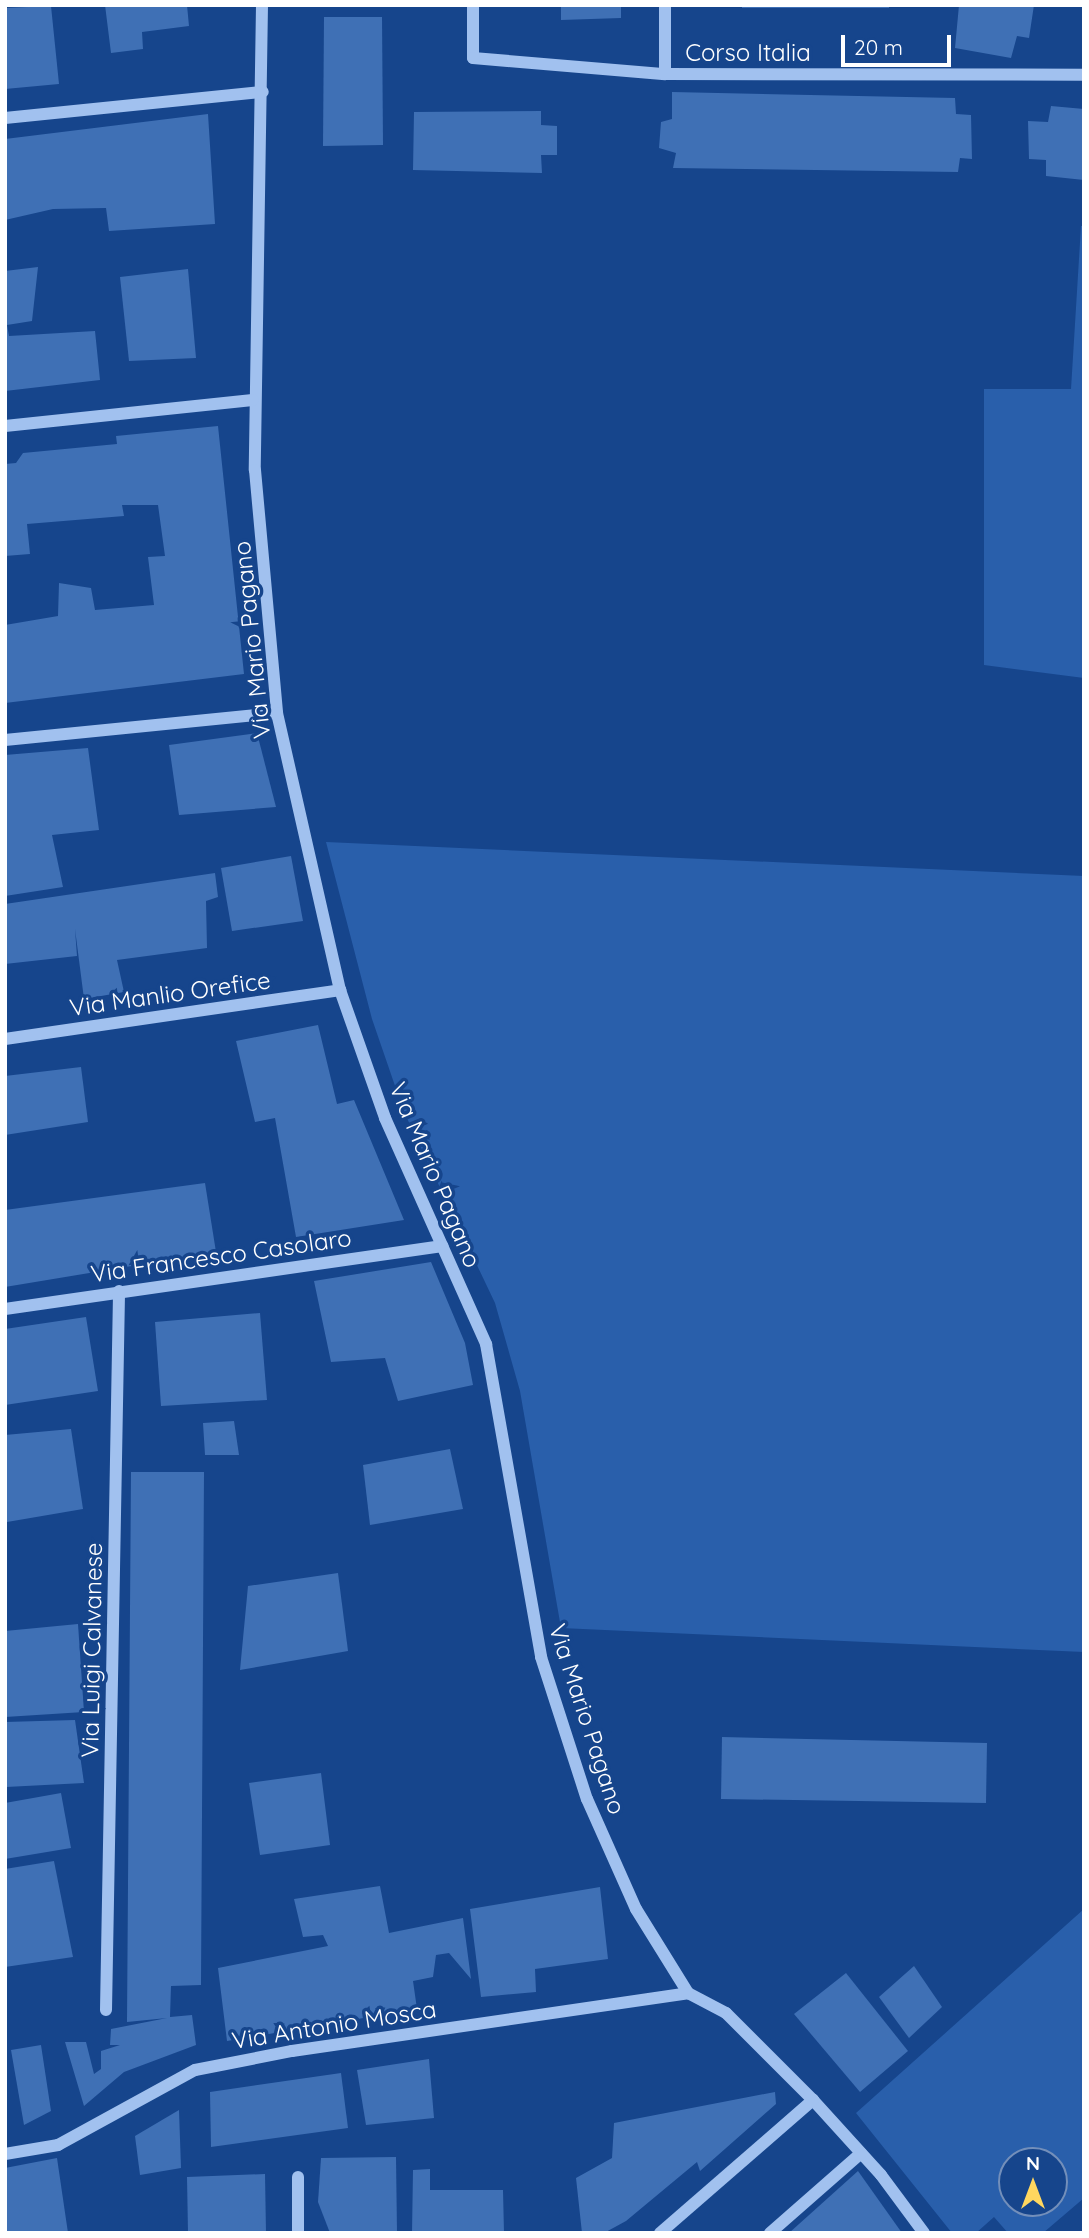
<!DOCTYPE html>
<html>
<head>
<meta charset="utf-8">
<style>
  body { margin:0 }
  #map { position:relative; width:1089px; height:2238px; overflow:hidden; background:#16458c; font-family:Quicksand,sans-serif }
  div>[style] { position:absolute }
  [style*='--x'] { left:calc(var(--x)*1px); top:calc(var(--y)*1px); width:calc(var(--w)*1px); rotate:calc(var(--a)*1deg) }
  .green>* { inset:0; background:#295fab }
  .building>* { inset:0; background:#3f70b5 }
  .minor>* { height:12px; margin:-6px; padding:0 6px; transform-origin:6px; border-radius:6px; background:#a1c1ef }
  span { translate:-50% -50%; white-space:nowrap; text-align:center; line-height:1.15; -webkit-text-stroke:7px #16458c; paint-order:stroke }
  .street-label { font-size:24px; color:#fff }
  .frame { position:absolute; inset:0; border:7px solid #fff; pointer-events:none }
  .north { position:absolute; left:998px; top:2147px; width:70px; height:70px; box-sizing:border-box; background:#16458c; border:2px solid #738fba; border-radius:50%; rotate:0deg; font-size:19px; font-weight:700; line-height:28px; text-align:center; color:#fff }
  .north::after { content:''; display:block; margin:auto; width:24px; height:32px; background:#ffd75f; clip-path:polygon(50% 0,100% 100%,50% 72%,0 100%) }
  .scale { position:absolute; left:841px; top:35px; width:110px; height:32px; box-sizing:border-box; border:4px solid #fff; border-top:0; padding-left:9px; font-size:21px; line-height:24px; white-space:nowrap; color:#fff; -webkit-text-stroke:5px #16458c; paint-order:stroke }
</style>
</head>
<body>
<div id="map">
  <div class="green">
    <i style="clip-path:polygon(1081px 226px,1084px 226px,1084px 678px,984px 665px,984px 389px,1071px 389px)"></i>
    <i style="clip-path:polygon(326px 842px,1084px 876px,1084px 1652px,561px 1628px,520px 1391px,495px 1303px,404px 1112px,372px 1019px)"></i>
    <i style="clip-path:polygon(evenodd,1084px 1909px,1084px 2198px,1043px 2233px,1008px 2233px,994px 2217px,976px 2233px,952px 2233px,856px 2113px,1084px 1909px,1012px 2161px,1054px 2161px,1054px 2203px,1012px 2203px,1012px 2161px)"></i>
  </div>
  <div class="building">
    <i style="clip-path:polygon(105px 5px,187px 5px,189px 26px,142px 32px,143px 49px,111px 53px)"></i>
    <i style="clip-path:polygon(561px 5px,621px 5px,621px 18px,561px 20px)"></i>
    <i style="clip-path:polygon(742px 5px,889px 5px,889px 8px,742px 8px)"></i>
    <i style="clip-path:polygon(959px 5px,1034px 5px,1029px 38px,1017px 36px,1011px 58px,955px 48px)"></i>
    <i style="clip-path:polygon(51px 6px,59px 84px,5px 89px,5px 8px)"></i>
    <i style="clip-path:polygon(324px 17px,382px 17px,383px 145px,323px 146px)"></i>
    <i style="clip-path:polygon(672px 92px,955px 98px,956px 114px,971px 115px,972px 159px,960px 158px,958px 172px,673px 168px,676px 153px,659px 148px,661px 122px,672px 119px)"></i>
    <i style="clip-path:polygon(1051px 106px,1084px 109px,1084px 180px,1046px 176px,1046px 160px,1029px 159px,1028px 121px,1048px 122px)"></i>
    <i style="clip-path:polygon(541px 111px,541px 125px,557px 126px,557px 155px,541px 155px,542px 173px,413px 170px,414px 112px)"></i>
    <i style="clip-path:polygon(208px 114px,215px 224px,109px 231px,106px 208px,53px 209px,5px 220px,5px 139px)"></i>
    <i style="clip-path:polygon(38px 267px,32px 321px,7px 325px,9px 336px,95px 331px,100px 380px,5px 391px,5px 271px)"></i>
    <i style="clip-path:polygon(188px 269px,196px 358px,129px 361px,120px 277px)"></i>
    <i style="clip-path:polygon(218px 426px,244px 674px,5px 703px,5px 625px,58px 616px,59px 583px,91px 588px,95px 610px,154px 605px,148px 557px,165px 556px,158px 505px,122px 505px,124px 516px,27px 524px,30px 554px,5px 556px,5px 464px,16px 463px,23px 453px,117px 444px,116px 436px)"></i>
    <i style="clip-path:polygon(257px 733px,276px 807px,179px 815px,169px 745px)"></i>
    <i style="clip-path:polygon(88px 748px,99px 830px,52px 835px,63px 887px,5px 896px,5px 755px)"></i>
    <i style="clip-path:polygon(291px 856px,303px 921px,232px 931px,221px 868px)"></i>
    <i style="clip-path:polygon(215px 873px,218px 897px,206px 901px,207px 948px,117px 960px,124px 992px,84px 999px,75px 929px,77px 956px,5px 964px,5px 904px)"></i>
    <i style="clip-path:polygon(318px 1025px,337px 1104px,354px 1100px,404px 1220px,296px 1237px,275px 1118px,255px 1122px,236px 1041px)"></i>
    <i style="clip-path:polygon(81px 1067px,88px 1122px,5px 1135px,5px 1076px)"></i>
    <i style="clip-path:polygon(205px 1183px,216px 1252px,5px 1287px,5px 1210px)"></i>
    <i style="clip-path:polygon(431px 1262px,465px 1343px,473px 1385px,398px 1401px,385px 1358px,331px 1362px,314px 1281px)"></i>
    <i style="clip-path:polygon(260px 1313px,267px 1400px,161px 1406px,155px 1322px)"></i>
    <i style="clip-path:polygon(86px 1317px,98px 1391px,5px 1405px,5px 1329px)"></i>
    <i style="clip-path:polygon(234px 1421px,239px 1455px,205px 1455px,203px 1423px)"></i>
    <i style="clip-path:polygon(71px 1429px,83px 1509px,7px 1522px,5px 1435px)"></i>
    <i style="clip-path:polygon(450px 1449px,463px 1509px,370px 1525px,363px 1465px)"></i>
    <i style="clip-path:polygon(131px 1472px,204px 1472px,201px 1985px,171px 1986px,170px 2017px,192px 2015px,196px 2045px,124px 2072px,84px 2106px,65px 2042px,86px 2042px,94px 2074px,101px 2069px,101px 2051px,120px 2045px,110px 2045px,111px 2029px,167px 2018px,127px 2022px)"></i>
    <i style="clip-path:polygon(338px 1573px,348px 1651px,240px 1670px,248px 1586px)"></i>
    <i style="clip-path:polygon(78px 1624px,84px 1712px,5px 1717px,5px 1631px)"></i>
    <i style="clip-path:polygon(75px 1720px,84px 1783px,6px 1787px,5px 1722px)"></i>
    <i style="clip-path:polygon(722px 1737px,987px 1743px,986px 1803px,721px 1799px)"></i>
    <i style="clip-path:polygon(321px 1773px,330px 1845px,260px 1855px,249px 1783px)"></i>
    <i style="clip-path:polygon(61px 1793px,71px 1848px,5px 1859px,5px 1803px)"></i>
    <i style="clip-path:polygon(54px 1861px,73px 1957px,5px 1967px,5px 1869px)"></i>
    <i style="clip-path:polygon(380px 1886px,389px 1933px,463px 1918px,471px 1979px,449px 1953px,436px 1955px,433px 1977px,413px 1981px,417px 2009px,227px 2041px,218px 1968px,328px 1946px,323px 1935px,303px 1937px,294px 1899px)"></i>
    <i style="clip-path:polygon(600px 1887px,608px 1959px,535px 1969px,536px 1992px,481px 1997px,470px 1909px)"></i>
    <i style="clip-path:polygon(914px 1966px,942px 2007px,909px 2038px,879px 1997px)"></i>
    <i style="clip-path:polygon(846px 1973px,908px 2051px,860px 2092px,794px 2014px)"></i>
    <i style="clip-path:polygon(41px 2045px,51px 2111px,24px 2125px,11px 2050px)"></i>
    <i style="clip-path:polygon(429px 2059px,434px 2118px,366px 2125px,357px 2070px)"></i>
    <i style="clip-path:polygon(341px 2073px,348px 2128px,211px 2147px,210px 2092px)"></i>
    <i style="clip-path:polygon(775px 2092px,776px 2104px,700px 2171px,697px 2162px,626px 2221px,604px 2233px,582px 2233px,576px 2178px,612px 2158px,614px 2123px)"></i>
    <i style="clip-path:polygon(179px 2110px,181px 2168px,140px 2175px,135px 2136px)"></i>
    <i style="clip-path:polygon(396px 2157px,397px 2233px,330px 2233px,318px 2202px,321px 2158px)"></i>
    <i style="clip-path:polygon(57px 2158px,68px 2233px,5px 2233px,5px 2168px)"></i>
    <i style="clip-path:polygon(430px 2169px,430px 2190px,503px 2190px,504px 2233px,412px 2233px,413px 2170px)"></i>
    <i style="clip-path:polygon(858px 2171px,902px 2233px,789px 2233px)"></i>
    <i style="clip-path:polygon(265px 2174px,266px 2233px,188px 2233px,187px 2177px)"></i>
  </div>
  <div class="minor">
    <i style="--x:262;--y:5;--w:465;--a:90.9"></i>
    <i style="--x:255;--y:470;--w:244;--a:84.8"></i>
    <i style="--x:277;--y:713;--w:284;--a:77.2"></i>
    <i style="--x:340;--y:990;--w:136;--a:70.6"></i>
    <i style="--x:385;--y:1118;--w:248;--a:65.9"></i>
    <i style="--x:486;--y:1344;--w:318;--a:80"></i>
    <i style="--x:541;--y:1657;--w:149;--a:72.1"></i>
    <i style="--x:587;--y:1799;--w:120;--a:66"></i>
    <i style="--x:636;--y:1909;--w:99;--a:58.2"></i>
    <i style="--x:688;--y:1993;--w:43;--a:27.8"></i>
    <i style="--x:726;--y:2013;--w:123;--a:45"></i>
    <i style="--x:813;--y:2100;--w:101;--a:47.8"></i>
    <i style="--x:881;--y:2175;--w:72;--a:53.4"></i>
    <i style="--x:473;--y:5;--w:53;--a:90"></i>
    <i style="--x:473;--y:58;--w:193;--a:4.8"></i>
    <i style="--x:665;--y:74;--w:419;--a:0.1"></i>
    <i style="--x:665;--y:5;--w:69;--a:90"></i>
    <i style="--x:5;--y:118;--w:259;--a:-5.8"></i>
    <i style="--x:5;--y:426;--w:249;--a:-6"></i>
    <i style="--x:5;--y:740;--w:273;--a:-5.7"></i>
    <i style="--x:5;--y:1039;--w:339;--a:-8.3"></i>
    <i style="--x:5;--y:1309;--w:442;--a:-8.2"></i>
    <i style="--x:106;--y:2010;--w:719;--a:-88.96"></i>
    <i style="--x:5;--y:2154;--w:54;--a:-9.6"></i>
    <i style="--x:58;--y:2145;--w:156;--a:-28.7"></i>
    <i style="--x:195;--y:2070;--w:99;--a:-11.1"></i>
    <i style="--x:292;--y:2051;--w:400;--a:-8.3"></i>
    <i style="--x:298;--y:2233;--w:56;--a:-90"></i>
    <i style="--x:660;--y:2233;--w:203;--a:-41"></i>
    <i style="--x:770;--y:2233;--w:121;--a:-41.3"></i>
  </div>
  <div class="street-label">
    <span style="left:748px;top:53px">Corso Italia</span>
    <span style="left:252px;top:640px;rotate:-96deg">Via Mario Pagano</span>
    <span style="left:170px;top:994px;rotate:-8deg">Via Manlio Orefice</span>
    <span style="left:435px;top:1175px;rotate:67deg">Via Mario Pagano</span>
    <span style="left:221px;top:1256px;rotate:-8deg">Via Francesco Casolaro</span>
    <span style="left:92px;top:1650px;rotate:-89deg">Via Luigi Calvanese</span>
    <span style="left:587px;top:1719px;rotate:72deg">Via Mario Pagano</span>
    <span style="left:334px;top:2025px;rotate:-9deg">Via Antonio Mosca</span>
  </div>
  <div class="frame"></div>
  <div class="north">N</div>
  <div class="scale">20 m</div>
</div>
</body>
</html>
